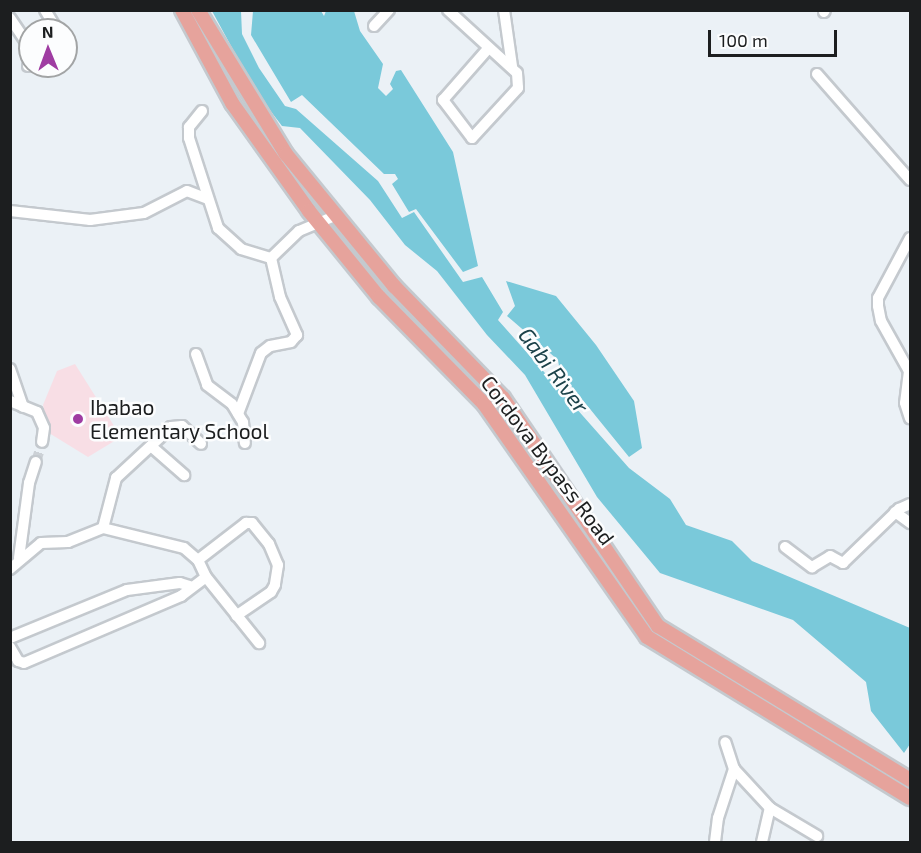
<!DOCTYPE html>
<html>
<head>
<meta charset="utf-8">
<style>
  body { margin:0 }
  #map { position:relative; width:921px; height:853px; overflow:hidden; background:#ebf1f6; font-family:"Exo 2",sans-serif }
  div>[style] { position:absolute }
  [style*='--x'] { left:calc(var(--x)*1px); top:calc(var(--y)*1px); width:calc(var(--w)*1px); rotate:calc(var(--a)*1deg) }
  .education>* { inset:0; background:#f8dee5 }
  .water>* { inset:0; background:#7ac9da }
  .minor-tunnel>* { height:10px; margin-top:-5px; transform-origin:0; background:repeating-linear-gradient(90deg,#ccd1d6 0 10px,transparent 0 15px) }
  .roads { filter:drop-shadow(2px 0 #c4c9ce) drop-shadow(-2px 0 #c4c9ce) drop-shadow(0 2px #c4c9ce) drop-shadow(0 -2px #c4c9ce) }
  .minor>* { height:10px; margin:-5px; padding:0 5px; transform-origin:5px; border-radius:5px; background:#fff }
  .major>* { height:14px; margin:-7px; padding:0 7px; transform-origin:7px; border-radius:7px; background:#e6a39c }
  .dots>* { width:16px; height:16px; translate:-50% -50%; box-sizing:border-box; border:3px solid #fcfdfe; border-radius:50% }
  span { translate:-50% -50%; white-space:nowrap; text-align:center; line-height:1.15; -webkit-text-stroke:5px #fcfdfe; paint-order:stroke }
  .poi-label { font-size:21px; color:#1c1e1f }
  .left { translate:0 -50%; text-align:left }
  .street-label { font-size:21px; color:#1c1e1f }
  .water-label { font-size:22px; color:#1c424a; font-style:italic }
  .frame { position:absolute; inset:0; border:12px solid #1c1e1f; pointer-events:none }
  .north { position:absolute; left:18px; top:18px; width:60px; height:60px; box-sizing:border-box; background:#fcfdfe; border:2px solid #a2a4a5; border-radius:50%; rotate:359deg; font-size:16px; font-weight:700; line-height:24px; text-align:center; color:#1c1e1f }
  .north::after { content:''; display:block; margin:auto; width:21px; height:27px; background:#9f3ca2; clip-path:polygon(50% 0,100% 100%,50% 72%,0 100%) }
  .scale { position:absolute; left:708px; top:30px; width:129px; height:27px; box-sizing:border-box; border:3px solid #1c1e1f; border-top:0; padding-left:8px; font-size:18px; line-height:21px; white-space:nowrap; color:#1c1e1f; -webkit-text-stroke:4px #fcfdfe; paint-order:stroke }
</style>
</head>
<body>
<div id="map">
  <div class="education">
    <i style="clip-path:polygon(75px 364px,121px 437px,88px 457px,49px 433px,43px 405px,57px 371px)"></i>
  </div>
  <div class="water">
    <i style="clip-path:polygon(212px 11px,241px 11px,242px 34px,259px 68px,285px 106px,296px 109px,378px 181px,402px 218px,414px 212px,463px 282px,482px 277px,503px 312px,498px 320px,629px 468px,670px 499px,686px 525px,732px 541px,752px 561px,910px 628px,910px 744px,904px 753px,871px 711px,866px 682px,793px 620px,660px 573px,597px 497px,525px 375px,487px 335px,437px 271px,405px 245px,370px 200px,300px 128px,282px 126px,256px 92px)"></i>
    <i style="clip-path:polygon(253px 11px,321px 11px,324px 16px,326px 11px,354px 11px,360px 31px,383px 64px,378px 88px,386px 96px,393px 89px,390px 84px,396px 71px,401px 70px,453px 152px,478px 266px,463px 272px,416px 209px,409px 212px,392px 184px,398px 179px,395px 174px,384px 174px,302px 95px,291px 102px,251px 35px)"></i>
    <i style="clip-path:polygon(506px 281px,556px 296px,596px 345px,634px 401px,642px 448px,629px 457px,560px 372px,558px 360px,507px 316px,515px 306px)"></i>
  </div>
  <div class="minor-tunnel">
    <i style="--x:36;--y:462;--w:21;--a:-73"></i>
  </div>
  <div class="roads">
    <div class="minor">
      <i style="--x:45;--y:10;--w:23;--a:59"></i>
      <i style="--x:448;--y:10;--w:93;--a:42.4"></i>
      <i style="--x:517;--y:73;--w:15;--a:86"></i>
      <i style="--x:518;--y:88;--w:68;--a:132.6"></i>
      <i style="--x:472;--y:138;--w:48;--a:-127.3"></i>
      <i style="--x:443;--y:100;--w:67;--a:-48.7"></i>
      <i style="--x:504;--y:10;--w:57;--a:81.9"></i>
      <i style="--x:824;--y:12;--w:2;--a:-63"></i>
      <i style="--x:10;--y:18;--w:36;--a:56"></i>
      <i style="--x:374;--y:26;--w:22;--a:-47"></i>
      <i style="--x:28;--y:66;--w:3;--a:-45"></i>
      <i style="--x:817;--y:74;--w:141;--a:48.7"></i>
      <i style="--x:202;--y:111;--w:21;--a:129"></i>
      <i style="--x:189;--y:127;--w:11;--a:90"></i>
      <i style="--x:189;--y:138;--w:95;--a:72.1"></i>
      <i style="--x:218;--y:228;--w:31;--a:42"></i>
      <i style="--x:241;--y:249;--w:31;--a:17"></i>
      <i style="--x:271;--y:258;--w:40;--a:77"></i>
      <i style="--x:280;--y:297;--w:42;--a:65.9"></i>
      <i style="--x:297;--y:335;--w:9;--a:131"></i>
      <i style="--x:291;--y:342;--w:21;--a:169"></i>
      <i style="--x:270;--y:346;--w:11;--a:142"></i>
      <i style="--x:261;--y:353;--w:65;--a:110.7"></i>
      <i style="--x:10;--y:211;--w:81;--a:6.4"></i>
      <i style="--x:90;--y:220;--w:54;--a:-7.4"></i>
      <i style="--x:144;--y:213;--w:48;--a:-27.1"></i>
      <i style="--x:187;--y:191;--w:22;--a:21"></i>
      <i style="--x:910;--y:238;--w:68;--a:118.1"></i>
      <i style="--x:878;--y:298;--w:8;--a:90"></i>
      <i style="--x:878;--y:306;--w:15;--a:79"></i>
      <i style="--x:881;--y:321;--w:57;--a:60.8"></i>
      <i style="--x:909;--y:371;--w:32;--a:97"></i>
      <i style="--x:905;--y:403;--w:16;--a:72"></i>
      <i style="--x:271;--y:258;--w:39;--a:-44"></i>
      <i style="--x:299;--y:231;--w:41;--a:-22.8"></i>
      <i style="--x:196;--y:354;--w:33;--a:70"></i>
      <i style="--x:207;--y:385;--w:31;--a:37"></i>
      <i style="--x:232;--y:404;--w:21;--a:59"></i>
      <i style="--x:243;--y:422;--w:21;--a:85"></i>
      <i style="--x:10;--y:369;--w:40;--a:71.1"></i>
      <i style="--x:10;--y:401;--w:29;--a:22"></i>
      <i style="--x:37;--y:412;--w:17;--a:66"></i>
      <i style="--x:44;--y:428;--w:14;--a:98"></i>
      <i style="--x:152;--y:447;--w:43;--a:41.2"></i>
      <i style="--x:895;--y:512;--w:19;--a:36"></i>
      <i style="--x:103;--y:528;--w:52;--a:-75.4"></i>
      <i style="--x:116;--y:478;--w:75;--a:-42.8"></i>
      <i style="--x:171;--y:427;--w:11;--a:-5"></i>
      <i style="--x:182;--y:426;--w:26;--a:43"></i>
      <i style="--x:785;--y:547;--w:34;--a:37"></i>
      <i style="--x:812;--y:567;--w:21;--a:-31"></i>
      <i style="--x:830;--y:556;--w:15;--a:28"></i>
      <i style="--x:843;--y:563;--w:78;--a:-44"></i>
      <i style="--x:899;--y:509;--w:12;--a:-24"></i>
      <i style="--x:19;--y:558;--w:76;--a:-82.4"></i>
      <i style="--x:29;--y:483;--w:22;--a:-72"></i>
      <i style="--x:198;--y:560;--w:61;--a:-37.6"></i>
      <i style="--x:246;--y:523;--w:6;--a:0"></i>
      <i style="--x:252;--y:523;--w:27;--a:51"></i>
      <i style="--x:269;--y:544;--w:23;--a:67"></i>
      <i style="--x:278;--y:565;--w:20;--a:99"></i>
      <i style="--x:275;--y:585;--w:8;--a:120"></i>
      <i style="--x:271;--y:592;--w:42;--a:145.6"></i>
      <i style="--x:10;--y:569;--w:40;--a:-40"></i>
      <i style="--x:41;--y:543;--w:27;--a:-2"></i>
      <i style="--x:68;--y:542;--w:38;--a:-22"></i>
      <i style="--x:103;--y:528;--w:83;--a:13.9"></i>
      <i style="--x:184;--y:548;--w:18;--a:41"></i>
      <i style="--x:198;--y:560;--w:19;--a:65"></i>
      <i style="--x:206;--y:577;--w:85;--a:51.2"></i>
      <i style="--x:10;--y:638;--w:126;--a:-22.3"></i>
      <i style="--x:127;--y:590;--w:53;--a:-7.5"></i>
      <i style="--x:180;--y:583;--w:10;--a:17"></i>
      <i style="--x:10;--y:647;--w:16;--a:60"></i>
      <i style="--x:18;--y:661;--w:6;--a:18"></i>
      <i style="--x:24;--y:663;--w:171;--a:-23.1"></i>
      <i style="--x:181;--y:596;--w:31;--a:-37"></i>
      <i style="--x:734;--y:769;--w:53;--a:47.3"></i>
      <i style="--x:770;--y:808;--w:55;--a:30.8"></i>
      <i style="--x:715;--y:842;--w:24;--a:-83"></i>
      <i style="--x:718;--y:818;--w:52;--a:-71.9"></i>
      <i style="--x:734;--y:769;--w:28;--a:-108"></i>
      <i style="--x:762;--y:842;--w:35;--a:-77"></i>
    </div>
    <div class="major">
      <i style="--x:182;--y:10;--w:106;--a:61.7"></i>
      <i style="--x:232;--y:103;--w:133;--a:54.5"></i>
      <i style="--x:309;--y:211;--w:111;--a:50.9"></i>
      <i style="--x:379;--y:297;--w:150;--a:45.5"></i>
      <i style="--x:484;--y:404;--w:284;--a:55"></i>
      <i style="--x:647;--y:637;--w:308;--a:31.5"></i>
      <i style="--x:198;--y:10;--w:169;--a:58.6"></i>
      <i style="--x:286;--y:154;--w:171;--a:50.7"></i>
      <i style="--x:394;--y:286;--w:156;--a:45.8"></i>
      <i style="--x:503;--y:398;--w:276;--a:55.8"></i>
      <i style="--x:658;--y:626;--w:295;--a:31.4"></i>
    </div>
  </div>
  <div class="dots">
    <i style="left:78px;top:419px;background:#9f3ca2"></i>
  </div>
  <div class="poi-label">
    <span class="left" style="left:90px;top:419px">Ibabao<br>Elementary School</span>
  </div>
  <div class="street-label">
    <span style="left:548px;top:460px;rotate:53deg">Cordova Bypass Road</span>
  </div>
  <div class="water-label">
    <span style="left:554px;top:370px;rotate:53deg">Gabi River</span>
  </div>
  <div class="frame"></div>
  <div class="north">N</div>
  <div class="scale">100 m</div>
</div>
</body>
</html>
